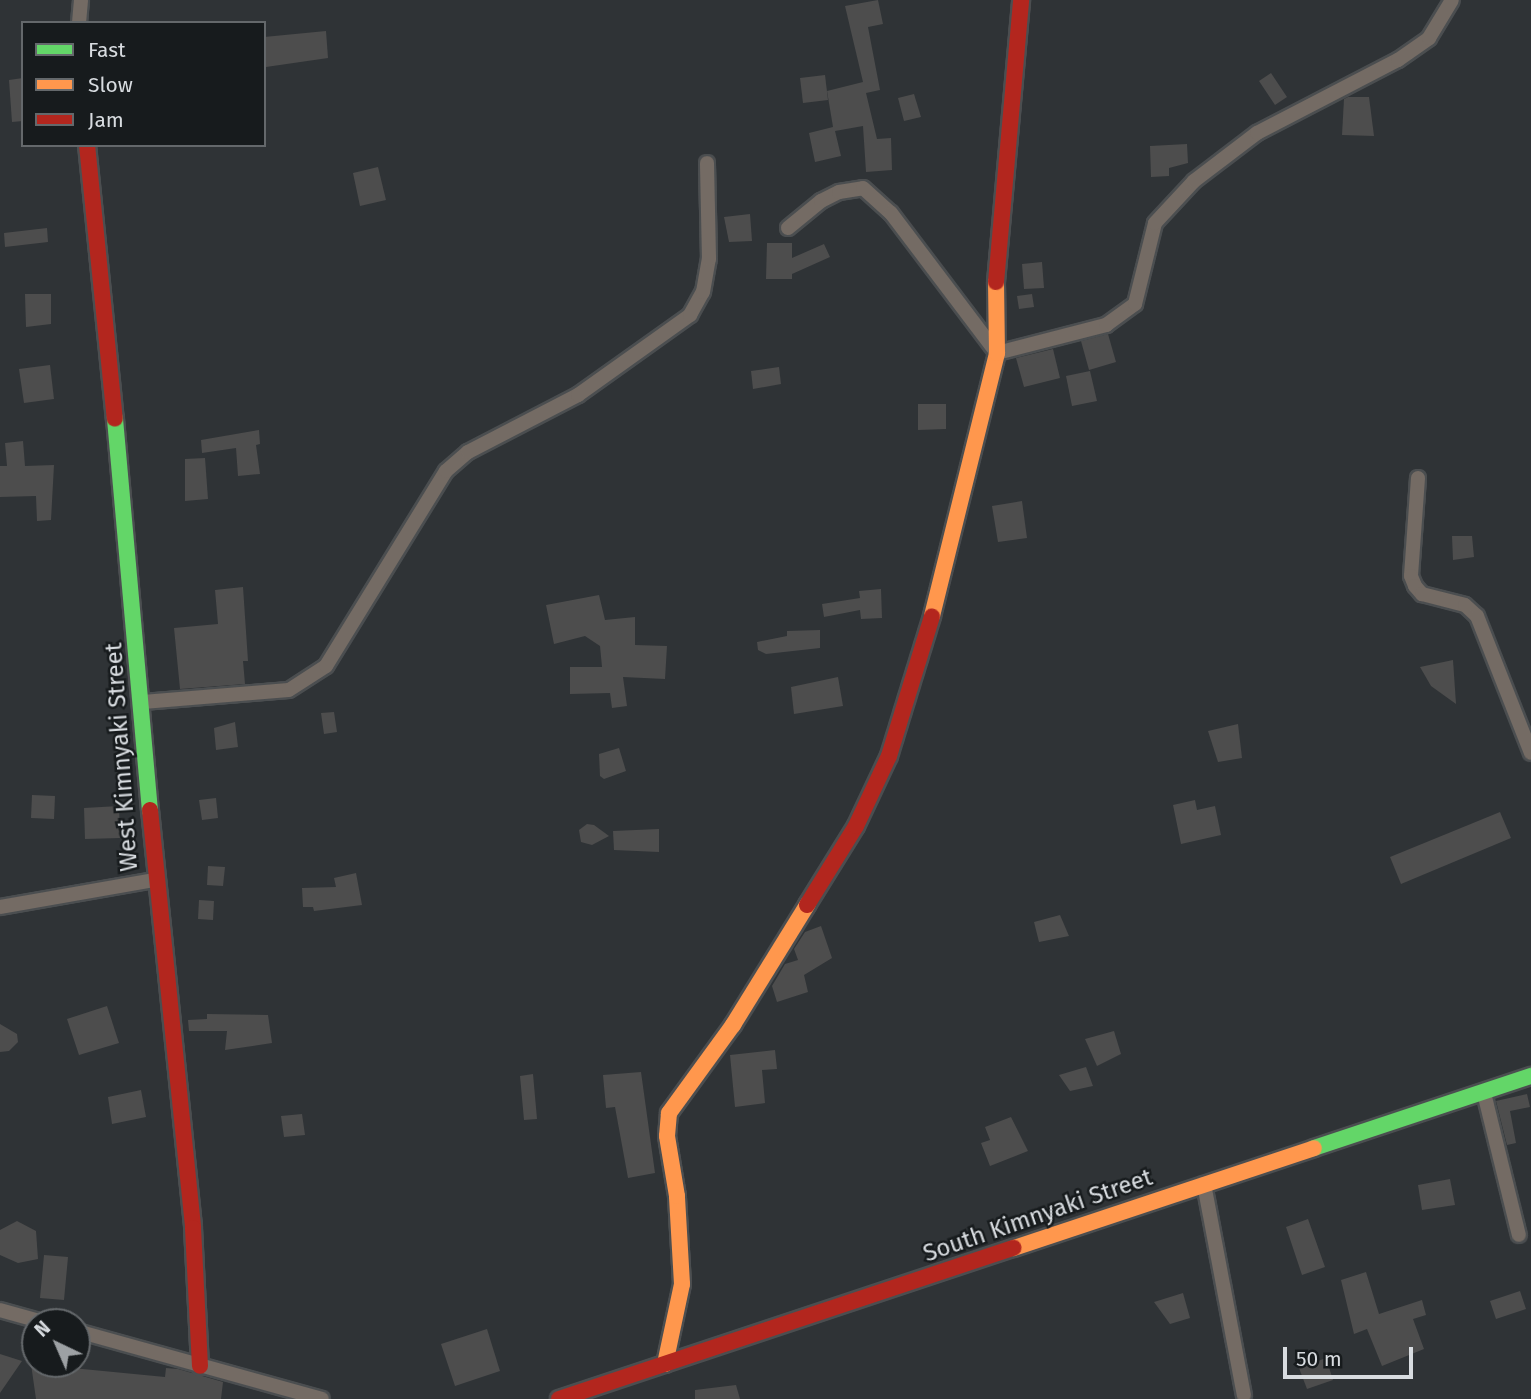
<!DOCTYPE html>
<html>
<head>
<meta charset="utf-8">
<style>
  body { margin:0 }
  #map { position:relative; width:1531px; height:1399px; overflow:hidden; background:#2f3336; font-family:"Fira Sans",sans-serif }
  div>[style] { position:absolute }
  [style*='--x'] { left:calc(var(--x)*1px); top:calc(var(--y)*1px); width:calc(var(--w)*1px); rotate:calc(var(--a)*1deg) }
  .building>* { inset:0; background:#4d4d4d }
  .roads { filter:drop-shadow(2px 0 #4b4e50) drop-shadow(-2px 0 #4b4e50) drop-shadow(0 2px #4b4e50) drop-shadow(0 -2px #4b4e50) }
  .street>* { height:14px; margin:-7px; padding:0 7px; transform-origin:7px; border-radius:7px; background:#746b64 }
  .fast>* { height:16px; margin:-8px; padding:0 8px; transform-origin:8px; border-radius:8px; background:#63d668 }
  .slow>* { height:16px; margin:-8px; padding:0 8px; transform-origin:8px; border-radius:8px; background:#ff974d }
  .jam>* { height:16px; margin:-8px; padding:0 8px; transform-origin:8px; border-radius:8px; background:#b3261e }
  span { translate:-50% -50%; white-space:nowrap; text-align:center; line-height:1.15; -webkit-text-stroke:5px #171b1d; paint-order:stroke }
  .street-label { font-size:24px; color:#d8dce0 }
  .legend { position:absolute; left:21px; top:21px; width:245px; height:126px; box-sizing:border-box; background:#171b1d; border:2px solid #64686b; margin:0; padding:9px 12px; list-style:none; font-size:21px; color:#d8dce0 }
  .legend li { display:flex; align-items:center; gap:14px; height:35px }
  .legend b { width:35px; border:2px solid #64686b }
  .north { position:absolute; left:21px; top:1308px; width:70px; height:70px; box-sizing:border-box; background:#171b1d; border:2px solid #64686b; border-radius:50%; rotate:316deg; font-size:19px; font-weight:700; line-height:28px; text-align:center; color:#d8dce0 }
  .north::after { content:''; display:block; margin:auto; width:24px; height:32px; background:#9da1a4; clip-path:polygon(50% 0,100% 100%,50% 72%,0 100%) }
  .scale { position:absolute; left:1283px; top:1347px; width:130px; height:32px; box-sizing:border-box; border:4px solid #d8dce0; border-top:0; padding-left:9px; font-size:21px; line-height:24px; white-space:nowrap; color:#d8dce0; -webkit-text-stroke:5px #171b1d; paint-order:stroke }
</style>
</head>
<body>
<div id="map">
  <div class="building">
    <i style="clip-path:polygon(878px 0,883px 24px,868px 27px,880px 90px,866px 93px,877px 139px,891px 138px,892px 170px,866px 172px,863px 126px,835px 131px,841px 156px,815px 162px,809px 133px,833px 127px,827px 91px,863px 82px,845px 6px)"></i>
    <i style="clip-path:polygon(326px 31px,328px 58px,266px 67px,264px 37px)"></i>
    <i style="clip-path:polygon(1271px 73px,1287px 97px,1275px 105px,1259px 81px)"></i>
    <i style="clip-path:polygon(825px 75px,828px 100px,803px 103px,800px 78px)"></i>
    <i style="clip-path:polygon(23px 78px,23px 121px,12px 122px,9px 80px)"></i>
    <i style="clip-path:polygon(914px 94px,921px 117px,904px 121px,898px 98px)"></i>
    <i style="clip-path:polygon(1348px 97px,1369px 97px,1374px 136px,1342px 135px,1344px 99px)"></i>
    <i style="clip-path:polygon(1187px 144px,1188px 163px,1169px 168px,1169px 176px,1151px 177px,1150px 146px)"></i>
    <i style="clip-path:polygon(378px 167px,386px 200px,360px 206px,353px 173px)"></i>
    <i style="clip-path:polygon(750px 214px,752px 241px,729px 242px,724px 217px)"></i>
    <i style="clip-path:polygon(47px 228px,48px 242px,5px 247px,4px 233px)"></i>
    <i style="clip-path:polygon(767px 243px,792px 243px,792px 258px,824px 244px,830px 257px,792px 274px,792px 279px,766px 279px)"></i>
    <i style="clip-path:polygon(1042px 262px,1044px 288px,1024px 289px,1022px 264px)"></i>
    <i style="clip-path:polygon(25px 294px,51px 294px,51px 324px,26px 327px)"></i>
    <i style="clip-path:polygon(1032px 294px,1034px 307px,1019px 309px,1017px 296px)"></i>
    <i style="clip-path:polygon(1108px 334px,1116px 362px,1089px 370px,1081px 341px)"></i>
    <i style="clip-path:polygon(1053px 349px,1060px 378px,1024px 387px,1016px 358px)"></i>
    <i style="clip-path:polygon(50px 365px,54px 399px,24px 403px,19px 369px)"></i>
    <i style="clip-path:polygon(779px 367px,781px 384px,753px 389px,751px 371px)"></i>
    <i style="clip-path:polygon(1090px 371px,1097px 401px,1072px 406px,1066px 376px)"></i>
    <i style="clip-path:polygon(918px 404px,946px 404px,946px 429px,918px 430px)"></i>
    <i style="clip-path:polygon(259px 430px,260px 444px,256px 445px,260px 474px,238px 476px,236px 448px,202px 453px,201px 440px)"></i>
    <i style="clip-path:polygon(23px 441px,25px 466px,54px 465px,51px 520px,37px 521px,36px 496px,0 497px,0 466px,7px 466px,5px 443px)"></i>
    <i style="clip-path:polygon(205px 458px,208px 499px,185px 501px,185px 459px)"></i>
    <i style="clip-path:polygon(1022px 501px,1027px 538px,998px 542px,992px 506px)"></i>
    <i style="clip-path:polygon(1452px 536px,1472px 536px,1474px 557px,1453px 560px)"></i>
    <i style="clip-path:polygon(243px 587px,248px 661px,243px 661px,245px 684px,180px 689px,174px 628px,218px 624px,215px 590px)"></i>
    <i style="clip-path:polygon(881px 589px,882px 618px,861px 619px,860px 610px,824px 617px,822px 604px,860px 598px,859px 591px)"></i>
    <i style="clip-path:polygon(599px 595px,605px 620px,635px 617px,635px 645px,667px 646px,665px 679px,623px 677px,627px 706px,612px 708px,610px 693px,570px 694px,570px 667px,602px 667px,600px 646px,585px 636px,554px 644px,546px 605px)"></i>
    <i style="clip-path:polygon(820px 630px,820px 648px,766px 654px,758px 650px,757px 642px,787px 636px,787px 631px)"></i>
    <i style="clip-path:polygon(1453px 660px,1456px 704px,1431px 686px,1420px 667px)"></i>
    <i style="clip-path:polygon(838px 677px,843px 706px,794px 714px,791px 687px)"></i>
    <i style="clip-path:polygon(334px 712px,337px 732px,324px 734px,321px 713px)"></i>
    <i style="clip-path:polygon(235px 722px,238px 747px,216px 750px,214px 728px)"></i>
    <i style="clip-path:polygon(1238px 724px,1242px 758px,1218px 762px,1208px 731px)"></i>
    <i style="clip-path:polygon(619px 748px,626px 771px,604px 779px,600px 776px,599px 754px)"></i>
    <i style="clip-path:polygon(32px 795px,55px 796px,54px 819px,31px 818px)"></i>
    <i style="clip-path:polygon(216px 798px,218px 818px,202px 820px,199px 800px)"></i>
    <i style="clip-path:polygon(1195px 800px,1197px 810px,1215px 806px,1221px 835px,1181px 844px,1173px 805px)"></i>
    <i style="clip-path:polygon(119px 806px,120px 838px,85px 839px,84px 808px)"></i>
    <i style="clip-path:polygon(1500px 812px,1511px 838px,1401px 884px,1390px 857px)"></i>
    <i style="clip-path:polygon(587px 824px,594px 825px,609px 836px,592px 845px,581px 842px,579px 830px)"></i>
    <i style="clip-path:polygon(659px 829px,659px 852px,614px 850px,613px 831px)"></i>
    <i style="clip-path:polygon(208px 866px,225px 867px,223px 886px,207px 885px)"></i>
    <i style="clip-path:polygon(356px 873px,362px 905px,314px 911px,313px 907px,303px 907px,302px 888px,336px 887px,334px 878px)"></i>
    <i style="clip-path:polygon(199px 900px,214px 901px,213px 920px,198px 919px)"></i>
    <i style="clip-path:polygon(1060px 915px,1069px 936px,1039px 942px,1034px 922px)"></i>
    <i style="clip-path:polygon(821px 926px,832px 958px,804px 975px,808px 992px,777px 1002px,772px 986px,785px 964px,798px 960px,794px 949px,805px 932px)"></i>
    <i style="clip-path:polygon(107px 1006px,119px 1043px,79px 1055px,67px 1019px)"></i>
    <i style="clip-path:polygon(207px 1014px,268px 1015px,272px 1043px,225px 1050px,227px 1031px,189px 1031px,188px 1020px,207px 1019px)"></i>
    <i style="clip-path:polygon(0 1024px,17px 1034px,18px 1042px,9px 1051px,0 1052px)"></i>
    <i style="clip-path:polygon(1114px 1031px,1121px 1054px,1097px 1066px,1085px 1039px)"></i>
    <i style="clip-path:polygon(775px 1050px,777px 1069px,762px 1070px,765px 1103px,735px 1107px,730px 1055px)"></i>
    <i style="clip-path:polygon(1086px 1067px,1093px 1086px,1070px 1091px,1059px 1075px)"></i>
    <i style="clip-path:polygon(641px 1072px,655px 1173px,628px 1178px,615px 1107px,606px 1108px,603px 1075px)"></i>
    <i style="clip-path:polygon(533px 1074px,537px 1119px,524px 1120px,520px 1076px)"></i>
    <i style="clip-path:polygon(141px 1090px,146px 1117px,112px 1124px,108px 1097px)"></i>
    <i style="clip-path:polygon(1527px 1094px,1530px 1107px,1510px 1111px,1516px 1143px,1507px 1145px,1496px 1101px)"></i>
    <i style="clip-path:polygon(302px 1114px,305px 1135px,284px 1137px,281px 1116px)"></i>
    <i style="clip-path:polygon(1011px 1117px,1028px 1151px,990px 1166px,981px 1143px,990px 1140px,985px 1127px)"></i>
    <i style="clip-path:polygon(1450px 1179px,1455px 1205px,1422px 1210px,1418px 1185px)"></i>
    <i style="clip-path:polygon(1308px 1219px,1325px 1267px,1302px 1275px,1286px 1227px)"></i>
    <i style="clip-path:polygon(17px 1221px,36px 1231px,38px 1259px,18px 1263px,0 1255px,0 1230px)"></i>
    <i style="clip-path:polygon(44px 1255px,68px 1257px,64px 1300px,40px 1298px)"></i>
    <i style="clip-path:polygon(1366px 1272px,1379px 1314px,1422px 1300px,1426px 1315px,1413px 1319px,1424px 1349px,1382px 1366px,1367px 1329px,1354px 1334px,1341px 1280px)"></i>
    <i style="clip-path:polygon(1520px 1291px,1526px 1309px,1496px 1319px,1490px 1301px)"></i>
    <i style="clip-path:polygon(1183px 1293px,1190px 1318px,1170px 1324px,1154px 1302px)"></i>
    <i style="clip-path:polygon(487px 1329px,500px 1371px,455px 1386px,441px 1344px)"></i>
    <i style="clip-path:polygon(0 1354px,22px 1361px,0 1393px)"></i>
    <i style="clip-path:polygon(1326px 1358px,1333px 1380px,1307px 1389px,1299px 1368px)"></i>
    <i style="clip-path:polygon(31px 1364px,165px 1377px,166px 1368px,178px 1369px,223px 1382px,221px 1399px,36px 1399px)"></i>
    <i style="clip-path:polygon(736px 1385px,740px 1399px,695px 1399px,695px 1390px)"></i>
  </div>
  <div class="roads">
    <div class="street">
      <i style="--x:79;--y:23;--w:23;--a:-85"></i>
      <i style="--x:788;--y:228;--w:43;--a:-39.3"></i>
      <i style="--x:821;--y:201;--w:20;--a:-27"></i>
      <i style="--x:839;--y:192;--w:24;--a:-9"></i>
      <i style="--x:863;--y:188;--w:38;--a:42"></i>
      <i style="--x:891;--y:213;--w:176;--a:52.9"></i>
      <i style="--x:997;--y:353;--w:113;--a:-14.4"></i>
      <i style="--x:1106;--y:325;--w:36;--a:-36"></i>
      <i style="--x:1135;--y:304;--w:83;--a:-76.1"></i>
      <i style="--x:1155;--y:223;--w:57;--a:-47.1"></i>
      <i style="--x:1194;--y:181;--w:79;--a:-37.3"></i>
      <i style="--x:1257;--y:133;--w:159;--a:-27.4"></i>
      <i style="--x:1398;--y:60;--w:38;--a:-35"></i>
      <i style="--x:1429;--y:38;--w:44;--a:-58.8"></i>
      <i style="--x:1418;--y:478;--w:98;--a:94.1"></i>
      <i style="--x:1411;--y:576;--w:11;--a:68"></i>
      <i style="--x:1415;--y:586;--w:11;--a:49"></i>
      <i style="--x:1422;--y:594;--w:44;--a:14.3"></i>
      <i style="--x:1465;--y:605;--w:16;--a:43"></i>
      <i style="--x:1477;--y:616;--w:147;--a:68.5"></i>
      <i style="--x:143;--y:702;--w:146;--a:-4.7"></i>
      <i style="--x:289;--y:690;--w:44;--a:-33"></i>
      <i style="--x:326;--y:666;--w:229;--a:-58.4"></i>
      <i style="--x:446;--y:471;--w:29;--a:-41"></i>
      <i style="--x:468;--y:452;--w:124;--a:-27.4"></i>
      <i style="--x:578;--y:395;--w:138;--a:-35.5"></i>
      <i style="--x:690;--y:315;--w:26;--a:-61"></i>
      <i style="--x:703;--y:292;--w:34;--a:-80"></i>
      <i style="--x:709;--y:259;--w:96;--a:-91.2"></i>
      <i style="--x:0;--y:907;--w:156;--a:-9.9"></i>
      <i style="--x:1484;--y:1093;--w:146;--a:76.2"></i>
      <i style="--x:1204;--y:1184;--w:215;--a:79.3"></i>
      <i style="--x:0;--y:1310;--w:45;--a:15.6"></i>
      <i style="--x:77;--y:1331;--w:254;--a:15.5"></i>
    </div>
    <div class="fast">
      <i style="--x:115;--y:419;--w:393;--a:84.9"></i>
      <i style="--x:1314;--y:1148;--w:229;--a:-18.4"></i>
    </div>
    <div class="slow">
      <i style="--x:932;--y:616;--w:271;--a:-76.1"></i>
      <i style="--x:997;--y:353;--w:71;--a:-90.8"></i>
      <i style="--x:1014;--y:1248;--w:316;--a:-18.4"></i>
      <i style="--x:665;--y:1364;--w:82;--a:-78"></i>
      <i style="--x:682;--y:1284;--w:88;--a:-93.3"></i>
      <i style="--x:677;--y:1196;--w:61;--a:-99.5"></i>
      <i style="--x:667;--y:1136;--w:23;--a:-85"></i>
      <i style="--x:669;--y:1113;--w:109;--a:-54"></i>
      <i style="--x:733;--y:1025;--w:141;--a:-58.3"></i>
    </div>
    <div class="jam">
      <i style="--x:87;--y:145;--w:275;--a:84.2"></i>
      <i style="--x:996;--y:282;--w:283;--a:-84.9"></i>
      <i style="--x:150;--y:810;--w:420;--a:84.1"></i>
      <i style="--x:193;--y:1228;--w:138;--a:87.1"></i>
      <i style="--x:807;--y:905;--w:93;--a:-58.2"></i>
      <i style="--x:856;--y:826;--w:77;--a:-64.8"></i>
      <i style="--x:889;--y:756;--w:146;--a:-72.9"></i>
      <i style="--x:559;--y:1399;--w:479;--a:-18.4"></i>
    </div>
  </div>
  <div class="street-label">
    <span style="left:122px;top:757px;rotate:-94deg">West Kimnyaki Street</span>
    <span style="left:1038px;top:1216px;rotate:-19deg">South Kimnyaki Street</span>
  </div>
  <ul class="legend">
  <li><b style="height:9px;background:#63d668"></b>Fast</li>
  <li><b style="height:9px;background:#ff974d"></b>Slow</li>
  <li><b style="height:9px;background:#b3261e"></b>Jam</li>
  </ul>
  <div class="north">N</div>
  <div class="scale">50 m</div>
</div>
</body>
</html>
